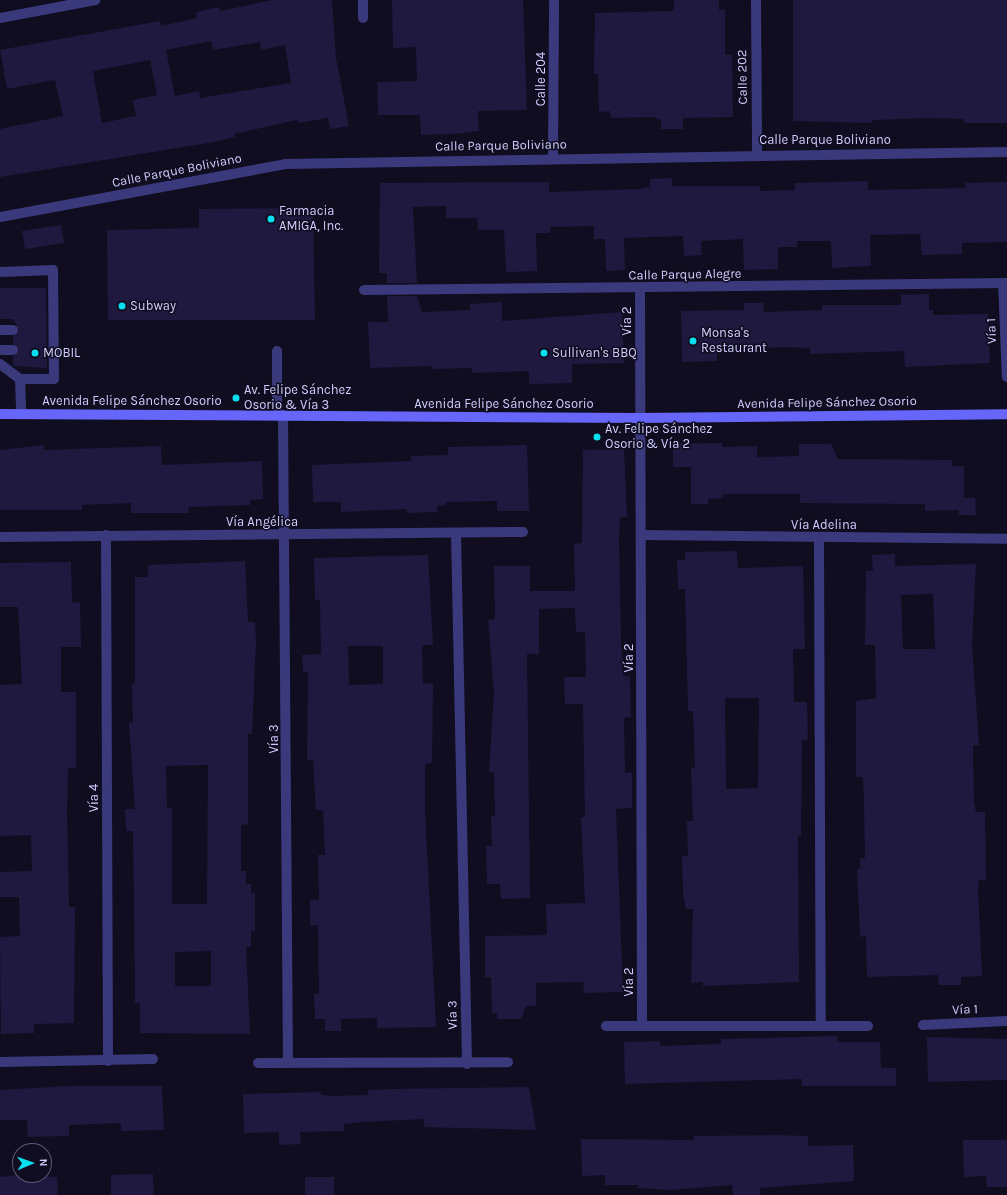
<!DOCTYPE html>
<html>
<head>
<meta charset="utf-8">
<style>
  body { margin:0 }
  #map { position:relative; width:1007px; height:1195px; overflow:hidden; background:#0f0d1f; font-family:Karla,sans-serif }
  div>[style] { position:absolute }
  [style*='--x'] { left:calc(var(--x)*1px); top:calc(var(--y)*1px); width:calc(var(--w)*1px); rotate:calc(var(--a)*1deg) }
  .building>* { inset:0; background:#20193f }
  .lane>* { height:10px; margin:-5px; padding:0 5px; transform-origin:5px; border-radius:5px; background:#3a397c }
  .street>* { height:10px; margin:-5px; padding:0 5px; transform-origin:5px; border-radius:5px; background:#3a397c }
  .secondary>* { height:10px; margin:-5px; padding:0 5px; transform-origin:5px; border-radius:5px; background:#6666fb }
  .dots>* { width:11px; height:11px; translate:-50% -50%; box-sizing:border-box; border:2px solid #0f0d1f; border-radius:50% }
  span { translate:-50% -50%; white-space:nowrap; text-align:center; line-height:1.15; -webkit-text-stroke:3px #0f0d1f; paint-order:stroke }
  .street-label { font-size:13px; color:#d0ccfe }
  .poi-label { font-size:13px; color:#d0ccfe }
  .left { translate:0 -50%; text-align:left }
  .north { position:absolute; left:12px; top:1143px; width:40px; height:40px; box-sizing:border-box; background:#0f0d1f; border:1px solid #5c5978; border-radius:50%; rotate:88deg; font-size:11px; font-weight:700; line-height:16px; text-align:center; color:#d0ccfe }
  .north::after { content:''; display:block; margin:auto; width:14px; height:18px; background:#07deef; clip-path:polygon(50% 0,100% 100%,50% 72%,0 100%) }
</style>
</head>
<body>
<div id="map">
  <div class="building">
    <i style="clip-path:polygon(evenodd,272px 0,332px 0,336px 58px,349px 126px,330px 129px,328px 118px,298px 123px,297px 120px,234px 134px,235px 137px,214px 142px,0 177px,0 129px,63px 116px,55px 80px,7px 89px,0 50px,160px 21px,161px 26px,197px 18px,196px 12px,219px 7px,220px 11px,272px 0,211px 41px,213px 50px,260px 42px,261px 50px,285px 45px,291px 83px,200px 98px,199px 91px,175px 96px,166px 50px,211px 41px,272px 0,150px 60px,157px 95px,133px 100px,136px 116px,102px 123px,93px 71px,150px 60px)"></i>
    <i style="clip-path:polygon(392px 0,523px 0,527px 110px,478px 111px,479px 131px,454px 134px,421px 135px,420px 115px,378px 115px,377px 82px,417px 81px,416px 47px,393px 48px)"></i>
    <i style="clip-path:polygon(674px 0,719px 0,719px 10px,725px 10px,725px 55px,732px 55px,733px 117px,683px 118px,683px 129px,661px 129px,661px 120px,654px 117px,611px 118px,610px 111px,599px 112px,598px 74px,594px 74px,595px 13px,674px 11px)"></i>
    <i style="clip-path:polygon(793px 0,1007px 0,1007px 123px,964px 123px,964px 119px,930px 118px,872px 120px,872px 123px,793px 121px)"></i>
    <i style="clip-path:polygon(672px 178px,672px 186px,760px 186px,760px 191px,795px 190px,795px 183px,868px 181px,868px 190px,966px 188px,965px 183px,1007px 182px,1007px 242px,962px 243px,962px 254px,922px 255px,920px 234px,870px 235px,871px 266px,832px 268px,831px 241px,797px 241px,797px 247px,778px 247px,778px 269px,744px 270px,743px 239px,701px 241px,702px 255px,684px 256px,683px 236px,624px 238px,625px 270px,606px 271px,605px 239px,594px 239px,594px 226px,550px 227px,550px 233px,536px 233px,537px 271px,506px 272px,504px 230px,478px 230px,477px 218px,446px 218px,446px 206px,413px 207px,417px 283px,387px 283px,387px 273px,379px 273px,380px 183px,549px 182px,549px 192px,638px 189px,650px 187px,650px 179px)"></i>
    <i style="clip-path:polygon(313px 208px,315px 320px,108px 320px,107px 230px,199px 228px,199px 209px)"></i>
    <i style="clip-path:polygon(61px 225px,64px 243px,25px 249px,22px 231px)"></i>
    <i style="clip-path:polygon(0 288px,46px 288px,47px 368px,13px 366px,13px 356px,19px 350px,13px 344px,13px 336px,19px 330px,13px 319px,0 319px)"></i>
    <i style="clip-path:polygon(929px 294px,929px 310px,933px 310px,933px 315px,988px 314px,990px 363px,905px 367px,904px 351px,810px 354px,810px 348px,783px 347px,717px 350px,717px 361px,682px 362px,681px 311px,744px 310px,744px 303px,763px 303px,764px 312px,822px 310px,822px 305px,901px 305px,901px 295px)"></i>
    <i style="clip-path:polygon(387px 296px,417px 296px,422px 312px,470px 310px,470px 304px,502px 302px,502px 321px,622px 312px,624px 363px,572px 364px,572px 383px,529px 384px,529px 371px,472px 373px,472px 368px,432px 369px,431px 366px,370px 368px,368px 322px,388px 322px)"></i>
    <i style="clip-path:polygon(722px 443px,722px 447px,757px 446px,757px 457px,799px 456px,799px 444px,831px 444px,838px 459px,952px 460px,952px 466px,964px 466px,964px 498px,975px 498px,976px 515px,959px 515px,959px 510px,925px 511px,925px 504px,800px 503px,800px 494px,723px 494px,723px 498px,708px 499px,708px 504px,691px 504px,691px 467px,673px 467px,673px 444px)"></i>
    <i style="clip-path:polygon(44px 445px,44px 450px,161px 446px,162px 465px,262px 461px,263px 499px,250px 500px,250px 505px,188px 507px,189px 513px,131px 513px,131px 503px,82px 505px,82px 510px,0 510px,0 450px)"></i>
    <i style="clip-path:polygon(527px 445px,529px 511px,497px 511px,497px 501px,446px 502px,446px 505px,437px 506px,437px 512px,407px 513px,407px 509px,341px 512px,341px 502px,313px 502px,312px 465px,411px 461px,411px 456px,448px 455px,448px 447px)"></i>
    <i style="clip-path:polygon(624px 449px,627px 517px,620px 517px,619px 540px,621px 641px,623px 676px,630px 676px,631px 717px,624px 718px,625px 773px,632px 773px,632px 808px,616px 809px,623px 992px,584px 993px,583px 982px,536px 983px,536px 1006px,526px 1006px,521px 1019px,497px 1019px,497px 1013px,492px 1013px,491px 977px,485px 977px,485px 936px,547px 935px,546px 904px,585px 903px,581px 817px,585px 817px,583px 704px,565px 704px,564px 677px,586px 677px,585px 632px,576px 632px,575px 608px,539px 609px,539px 654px,527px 654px,530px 898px,501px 899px,500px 884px,487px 884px,486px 846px,492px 846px,491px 816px,495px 816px,494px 772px,489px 772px,494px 693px,488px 620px,495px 619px,494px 566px,530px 566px,530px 591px,575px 591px,574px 544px,582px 543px,583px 450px)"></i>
    <i style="clip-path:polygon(evenodd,737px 551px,738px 568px,803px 566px,805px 649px,793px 649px,794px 702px,807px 702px,808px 740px,802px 740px,801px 836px,798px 836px,799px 982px,703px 986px,703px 982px,691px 983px,693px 909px,686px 909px,683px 894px,682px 856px,688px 856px,687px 821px,693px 821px,691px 768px,695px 767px,693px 711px,688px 711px,685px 589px,678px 589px,677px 560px,685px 560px,685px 552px,737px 551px,725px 698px,759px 698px,758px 788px,726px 789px,725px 698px)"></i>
    <i style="clip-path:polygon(evenodd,895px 554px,895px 566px,976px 564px,972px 644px,979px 745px,973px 745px,973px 748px,974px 803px,976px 812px,985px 812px,986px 880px,979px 880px,978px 888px,982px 976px,961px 977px,961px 985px,939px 985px,938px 975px,867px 977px,866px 936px,860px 937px,857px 869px,860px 869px,860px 858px,865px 858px,864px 800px,863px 777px,856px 777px,856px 701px,876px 698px,875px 645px,865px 645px,866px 571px,873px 571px,872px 555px,895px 554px,933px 594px,935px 649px,903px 649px,901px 595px,933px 594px)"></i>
    <i style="clip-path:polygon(evenodd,428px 555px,433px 645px,422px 645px,423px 684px,433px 683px,432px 763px,425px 764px,425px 811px,436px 1027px,377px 1028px,377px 1018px,341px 1019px,341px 1031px,325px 1031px,325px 1019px,315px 1019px,314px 994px,319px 994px,318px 925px,310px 925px,310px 900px,319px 900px,318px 855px,325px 855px,323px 810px,316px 810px,313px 760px,307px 760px,308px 678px,308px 672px,303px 673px,302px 655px,321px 654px,320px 600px,315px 600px,314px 558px,428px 555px,348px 646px,383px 646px,383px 684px,349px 685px,348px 646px)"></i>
    <i style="clip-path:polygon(evenodd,245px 561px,248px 622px,255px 622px,256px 640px,252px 734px,248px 734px,248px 824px,241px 825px,241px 871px,246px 871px,246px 884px,251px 884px,251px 893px,255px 893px,255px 931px,251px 931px,251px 947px,246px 947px,250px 1034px,140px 1033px,140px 1003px,135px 1003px,135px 987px,133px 831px,126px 831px,125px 809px,135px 809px,129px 723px,133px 723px,132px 685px,135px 684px,135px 577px,148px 577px,148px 565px,245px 561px,208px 765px,207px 904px,172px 904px,172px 808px,167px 808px,166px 766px,208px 765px,245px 561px,211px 951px,211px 986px,175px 986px,175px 952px,211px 951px)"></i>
    <i style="clip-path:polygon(71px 562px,72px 603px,80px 602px,81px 647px,61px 647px,61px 692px,76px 692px,76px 768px,68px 768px,67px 814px,69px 907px,75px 907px,74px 1023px,34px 1024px,34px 1033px,1px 1034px,0 937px,20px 936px,19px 897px,0 897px,0 872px,32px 871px,31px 835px,0 836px,0 685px,22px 684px,18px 607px,0 607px,0 563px)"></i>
    <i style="clip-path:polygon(837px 1036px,837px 1042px,880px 1042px,881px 1068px,896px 1068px,896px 1086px,802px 1086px,802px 1079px,625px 1084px,624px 1042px,660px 1041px,660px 1046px,721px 1044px,721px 1039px)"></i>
    <i style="clip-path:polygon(927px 1037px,1007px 1039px,1007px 1080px,928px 1082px)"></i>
    <i style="clip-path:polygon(68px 1086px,162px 1086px,164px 1130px,121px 1131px,121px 1123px,69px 1125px,69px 1136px,28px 1137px,27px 1120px,0 1120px,0 1090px)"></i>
    <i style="clip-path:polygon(529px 1087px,536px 1130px,424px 1127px,424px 1119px,363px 1122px,344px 1124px,344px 1131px,300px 1132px,301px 1144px,279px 1145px,279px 1132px,244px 1133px,243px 1094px,321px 1092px,321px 1095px,333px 1096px,368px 1095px,368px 1090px,392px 1089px)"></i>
    <i style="clip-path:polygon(774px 1135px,808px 1136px,808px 1146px,853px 1145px,854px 1181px,760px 1188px,760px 1195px,733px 1195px,732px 1185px,672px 1190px,638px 1188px,638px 1185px,605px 1185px,605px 1175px,582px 1176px,581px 1139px,694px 1140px,694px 1136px)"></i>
    <i style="clip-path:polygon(963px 1140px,1007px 1140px,1007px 1187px,987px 1187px,986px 1176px,964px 1177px)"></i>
    <i style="clip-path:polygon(153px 1174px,154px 1195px,111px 1195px,111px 1175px)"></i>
    <i style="clip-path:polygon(20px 1175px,57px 1177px,58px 1195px,0 1195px,0 1177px)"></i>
    <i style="clip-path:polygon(305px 1177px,334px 1177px,334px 1195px,305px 1195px)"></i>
  </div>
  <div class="lane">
    <i style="--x:0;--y:272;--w:53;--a:-2.2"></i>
    <i style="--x:53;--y:270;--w:109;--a:89.5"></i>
    <i style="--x:54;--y:379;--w:34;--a:180"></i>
    <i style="--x:20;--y:379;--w:35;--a:88"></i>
    <i style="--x:0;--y:330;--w:13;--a:0"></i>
    <i style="--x:0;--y:350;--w:13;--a:0"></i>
    <i style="--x:277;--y:351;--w:64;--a:90"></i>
    <i style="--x:0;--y:364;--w:25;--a:37"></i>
  </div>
  <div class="street">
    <i style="--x:363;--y:0;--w:18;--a:90"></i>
    <i style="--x:756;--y:0;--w:154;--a:89.6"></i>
    <i style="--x:0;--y:18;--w:97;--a:-10.7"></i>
    <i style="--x:553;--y:157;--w:157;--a:-89.6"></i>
    <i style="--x:0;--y:217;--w:290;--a:-10.5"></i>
    <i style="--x:285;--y:164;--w:722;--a:-0.95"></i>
    <i style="--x:1003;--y:283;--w:94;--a:87.6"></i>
    <i style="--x:640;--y:289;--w:737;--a:89.84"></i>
    <i style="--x:364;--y:290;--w:643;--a:-0.62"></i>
    <i style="--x:283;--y:415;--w:648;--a:89.56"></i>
    <i style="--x:456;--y:533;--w:531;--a:88.81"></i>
    <i style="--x:106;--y:535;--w:526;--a:89.78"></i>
    <i style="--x:641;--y:535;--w:366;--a:0.6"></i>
    <i style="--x:0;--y:537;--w:523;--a:-0.55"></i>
    <i style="--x:819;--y:539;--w:486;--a:89.8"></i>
    <i style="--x:923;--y:1025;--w:84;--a:-2.7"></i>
    <i style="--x:606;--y:1026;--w:262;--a:0"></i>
    <i style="--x:0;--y:1062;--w:153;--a:-1.1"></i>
    <i style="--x:258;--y:1063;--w:250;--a:-0.2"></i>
  </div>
  <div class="secondary">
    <i style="--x:0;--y:414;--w:640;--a:0.36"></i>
    <i style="--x:640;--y:418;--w:367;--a:-0.6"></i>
  </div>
  <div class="dots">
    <i style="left:271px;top:219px;background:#07deef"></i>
    <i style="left:122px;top:306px;background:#07deef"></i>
    <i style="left:693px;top:341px;background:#07deef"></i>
    <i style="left:35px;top:353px;background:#07deef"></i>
    <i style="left:544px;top:353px;background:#07deef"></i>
    <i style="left:236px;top:398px;background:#07deef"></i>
    <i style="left:597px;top:437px;background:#07deef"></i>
  </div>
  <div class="street-label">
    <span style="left:743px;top:77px;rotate:-91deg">Calle 202</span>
    <span style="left:541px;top:79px;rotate:-90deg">Calle 204</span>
    <span style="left:825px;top:140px">Calle Parque Boliviano</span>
    <span style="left:501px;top:146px;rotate:-1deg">Calle Parque Boliviano</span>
    <span style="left:177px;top:171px;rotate:-11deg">Calle Parque Boliviano</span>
    <span style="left:685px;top:275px;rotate:-1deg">Calle Parque Alegre</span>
    <span style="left:627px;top:321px;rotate:-90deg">Vía 2</span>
    <span style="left:992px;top:331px;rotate:-92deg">Vía 1</span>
    <span style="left:132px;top:401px">Avenida Felipe Sánchez Osorio</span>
    <span style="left:827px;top:403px;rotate:-1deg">Avenida Felipe Sánchez Osorio</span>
    <span style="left:504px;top:404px">Avenida Felipe Sánchez Osorio</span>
    <span style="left:262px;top:522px">Vía Angélica</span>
    <span style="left:824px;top:525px">Vía Adelina</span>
    <span style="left:629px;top:658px;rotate:-90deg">Vía 2</span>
    <span style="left:274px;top:739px;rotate:-90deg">Vía 3</span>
    <span style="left:94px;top:798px;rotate:-90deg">Vía 4</span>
    <span style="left:629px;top:982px;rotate:-90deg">Vía 2</span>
    <span style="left:965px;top:1010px;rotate:-2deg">Vía 1</span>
    <span style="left:453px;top:1015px;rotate:-91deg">Vía 3</span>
  </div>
  <div class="poi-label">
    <span class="left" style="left:279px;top:219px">Farmacia<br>AMIGA, Inc.</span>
    <span class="left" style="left:130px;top:306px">Subway</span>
    <span class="left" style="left:701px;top:341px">Monsa's<br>Restaurant</span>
    <span class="left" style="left:43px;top:353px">MOBIL</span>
    <span class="left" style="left:552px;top:353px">Sullivan's BBQ</span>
    <span class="left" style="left:244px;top:398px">Av. Felipe Sánchez<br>Osorio &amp; Vía 3</span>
    <span class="left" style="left:605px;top:437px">Av. Felipe Sánchez<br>Osorio &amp; Vía 2</span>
  </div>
  <div class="north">N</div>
</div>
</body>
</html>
